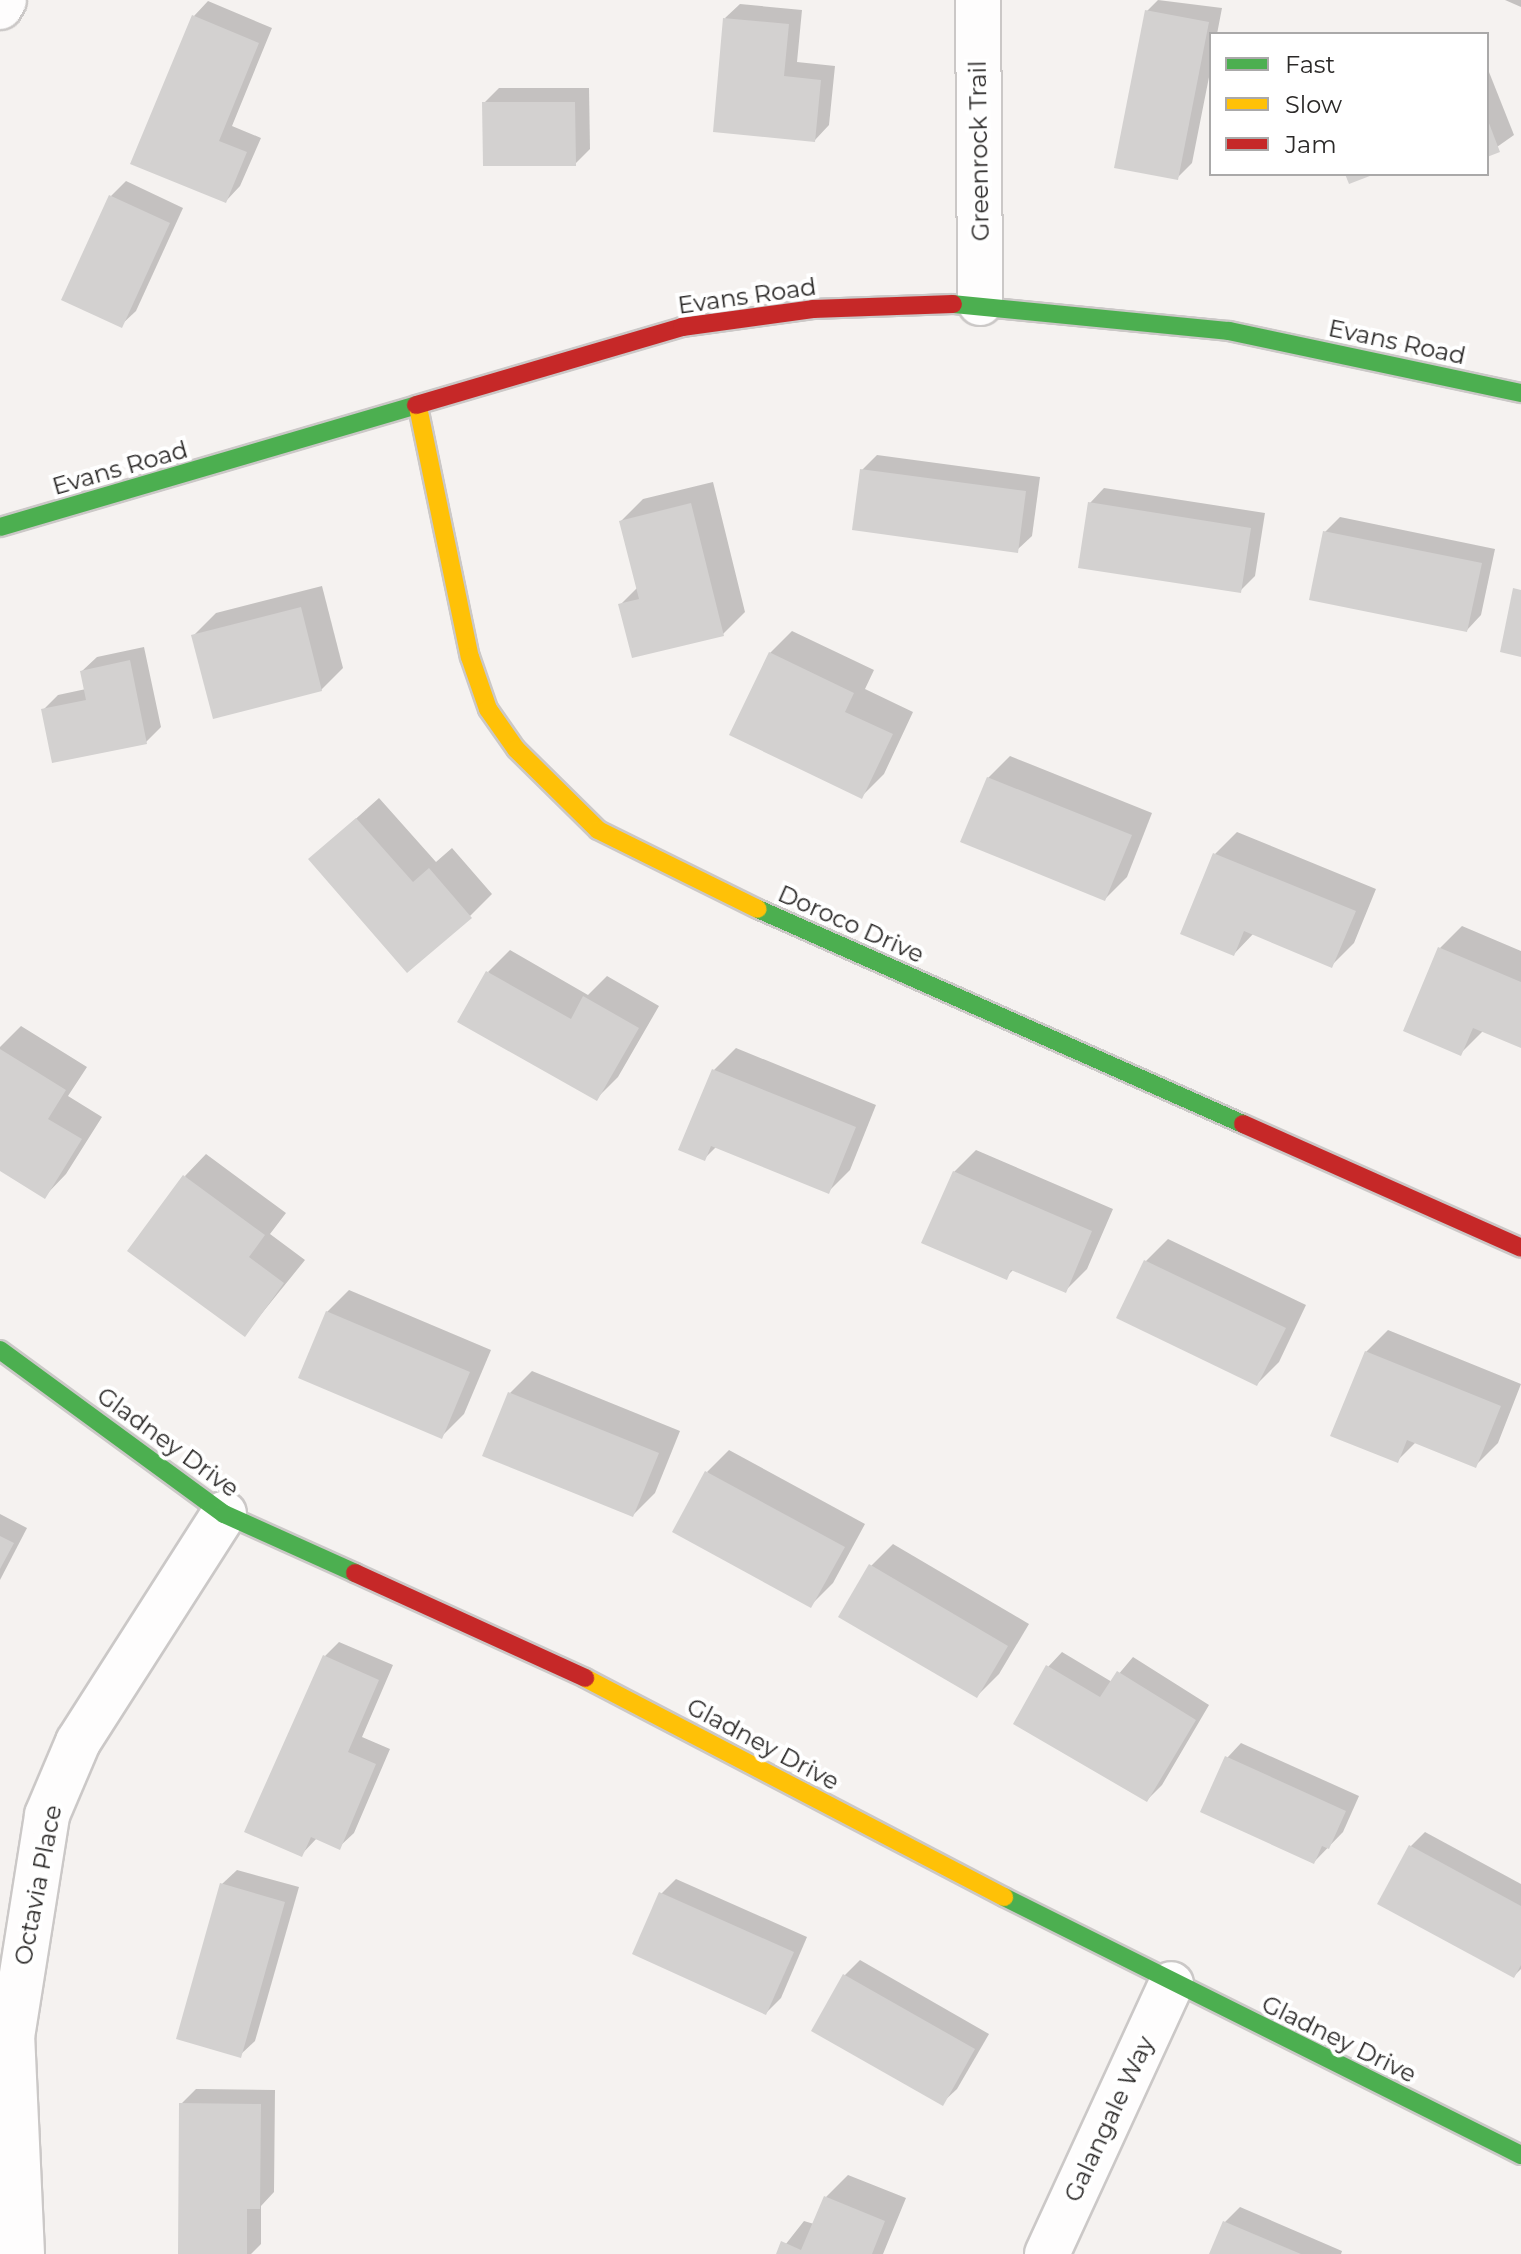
<!DOCTYPE html>
<html>
<head>
<meta charset="utf-8">
<style>
  body { margin:0 }
  #map { position:relative; width:1521px; height:2254px; overflow:hidden; background:#f5f2f0; font-family:Montserrat,sans-serif }
  div>[style] { position:absolute }
  [style*='--x'] { left:calc(var(--x)*1px); top:calc(var(--y)*1px); width:calc(var(--w)*1px); rotate:calc(var(--a)*1deg) }
  .shadow>* { inset:0; background:#0003 }
  .building>* { inset:0; background:#d3d1d0 }
  .roads { filter:drop-shadow(2px 0 #cbc8c7) drop-shadow(-2px 0 #cbc8c7) drop-shadow(0 2px #cbc8c7) drop-shadow(0 -2px #cbc8c7) }
  .street>* { height:44px; margin:-22px; padding:0 22px; transform-origin:22px; border-radius:22px; background:#fefdfd }
  .fast>* { height:18px; margin:-9px; padding:0 9px; transform-origin:9px; border-radius:9px; background:#4caf50 }
  .slow>* { height:18px; margin:-9px; padding:0 9px; transform-origin:9px; border-radius:9px; background:#ffc107 }
  .jam>* { height:18px; margin:-9px; padding:0 9px; transform-origin:9px; border-radius:9px; background:#c62828 }
  span { translate:-50% -50%; white-space:nowrap; text-align:center; line-height:1.15; -webkit-text-stroke:8px #fff; paint-order:stroke }
  .street-label { font-size:24px; color:#2b2928 }
  .legend { position:absolute; left:1209px; top:32px; width:280px; height:144px; box-sizing:border-box; background:#fff; border:2px solid #aaa9a9; margin:0; padding:10px 14px; list-style:none; font-size:24px; color:#2b2928 }
  .legend li { display:flex; align-items:center; gap:16px; height:40px }
  .legend b { width:40px; border:2px solid #aaa9a9 }
</style>
</head>
<body>
<div id="map">
  <div class="shadow">
    <i style="clip-path:polygon(1158px 0,1222px 8px,1217px 34px,1211px 34px,1211px 67px,1192px 163px,1178px 177px,1147px 11px)"></i>
    <i style="clip-path:polygon(1505px 0,1521px 0,1521px 7px)"></i>
    <i style="clip-path:polygon(208px 1px,272px 28px,232px 126px,261px 138px,240px 186px,226px 201px,194px 16px)"></i>
    <i style="clip-path:polygon(740px 4px,802px 10px,797px 62px,835px 66px,829px 125px,815px 140px,725px 18px)"></i>
    <i style="clip-path:polygon(1487px 67px,1514px 135px,1487px 154px)"></i>
    <i style="clip-path:polygon(499px 88px,589px 88px,590px 149px,575px 164px,484px 103px)"></i>
    <i style="clip-path:polygon(126px 181px,183px 208px,136px 311px,121px 325px,111px 196px)"></i>
    <i style="clip-path:polygon(877px 455px,1040px 477px,1032px 536px,1017px 550px,862px 470px)"></i>
    <i style="clip-path:polygon(713px 482px,745px 612px,723px 634px,620px 605px,638px 587px,621px 521px,643px 499px)"></i>
    <i style="clip-path:polygon(1104px 488px,1265px 513px,1255px 576px,1240px 591px,1090px 503px)"></i>
    <i style="clip-path:polygon(1340px 517px,1495px 549px,1481px 615px,1467px 630px,1325px 532px)"></i>
    <i style="clip-path:polygon(322px 586px,343px 668px,321px 690px,194px 635px,216px 613px)"></i>
    <i style="clip-path:polygon(792px 631px,874px 670px,865px 689px,913px 712px,884px 774px,862px 796px,770px 653px)"></i>
    <i style="clip-path:polygon(144px 647px,161px 727px,146px 742px,44px 709px,58px 695px,86px 689px,82px 671px,97px 657px)"></i>
    <i style="clip-path:polygon(1010px 756px,1152px 813px,1127px 877px,1105px 899px,988px 778px)"></i>
    <i style="clip-path:polygon(379px 798px,436px 862px,452px 848px,492px 894px,470px 916px,311px 859px)"></i>
    <i style="clip-path:polygon(1237px 832px,1376px 889px,1354px 943px,1332px 965px,1254px 933px,1234px 954px,1215px 854px)"></i>
    <i style="clip-path:polygon(1462px 926px,1521px 951px,1521px 1046px,1484px 1030px,1461px 1053px,1440px 948px)"></i>
    <i style="clip-path:polygon(510px 950px,588px 995px,607px 976px,659px 1006px,618px 1077px,596px 1099px,488px 972px)"></i>
    <i style="clip-path:polygon(21px 1026px,87px 1067px,68px 1096px,102px 1117px,66px 1174px,45px 1196px,0 1168px,0 1047px)"></i>
    <i style="clip-path:polygon(736px 1048px,876px 1105px,850px 1170px,828px 1192px,717px 1146px,705px 1158px,681px 1149px,714px 1070px)"></i>
    <i style="clip-path:polygon(976px 1150px,1113px 1209px,1087px 1269px,1065px 1291px,1014px 1269px,1006px 1277px,954px 1172px)"></i>
    <i style="clip-path:polygon(206px 1154px,286px 1213px,270px 1234px,305px 1260px,245px 1334px,185px 1176px)"></i>
    <i style="clip-path:polygon(1168px 1239px,1306px 1305px,1279px 1362px,1257px 1384px,1119px 1317px,1146px 1261px)"></i>
    <i style="clip-path:polygon(349px 1290px,491px 1350px,464px 1414px,442px 1436px,327px 1312px)"></i>
    <i style="clip-path:polygon(1388px 1330px,1521px 1384px,1498px 1443px,1476px 1465px,1417px 1441px,1397px 1461px,1366px 1352px)"></i>
    <i style="clip-path:polygon(532px 1371px,680px 1431px,655px 1493px,633px 1515px,510px 1393px)"></i>
    <i style="clip-path:polygon(729px 1450px,865px 1524px,833px 1583px,811px 1605px,707px 1472px)"></i>
    <i style="clip-path:polygon(0 1514px,27px 1528px,0 1580px)"></i>
    <i style="clip-path:polygon(893px 1544px,1029px 1624px,999px 1674px,977px 1696px,871px 1566px)"></i>
    <i style="clip-path:polygon(339px 1642px,393px 1665px,362px 1737px,390px 1749px,354px 1833px,339px 1847px,317px 1838px,301px 1855px,325px 1656px)"></i>
    <i style="clip-path:polygon(1062px 1652px,1112px 1682px,1133px 1657px,1209px 1705px,1162px 1785px,1147px 1800px,1048px 1667px)"></i>
    <i style="clip-path:polygon(1241px 1743px,1359px 1796px,1343px 1832px,1314px 1862px,1227px 1758px)"></i>
    <i style="clip-path:polygon(1425px 1832px,1521px 1884px,1521px 1969px,1514px 1976px,1410px 1847px)"></i>
    <i style="clip-path:polygon(237px 1870px,299px 1887px,255px 2041px,240px 2055px,222px 1884px)"></i>
    <i style="clip-path:polygon(676px 1879px,807px 1937px,781px 1998px,766px 2013px,661px 1894px)"></i>
    <i style="clip-path:polygon(860px 1960px,989px 2034px,957px 2089px,942px 2103px,813px 2030px,845px 1975px)"></i>
    <i style="clip-path:polygon(196px 2089px,275px 2090px,274px 2192px,261px 2206px,261px 2244px,251px 2254px,180px 2254px,181px 2104px)"></i>
    <i style="clip-path:polygon(848px 2175px,906px 2198px,883px 2254px,778px 2254px,804px 2221px,814px 2224px,826px 2197px)"></i>
    <i style="clip-path:polygon(1240px 2207px,1342px 2251px,1341px 2254px,1211px 2254px,1225px 2222px)"></i>
  </div>
  <div class="building">
    <i style="clip-path:polygon(1145px 10px,1209px 22px,1178px 180px,1114px 168px)"></i>
    <i style="clip-path:polygon(192px 15px,259px 43px,219px 141px,247px 152px,226px 203px,130px 164px)"></i>
    <i style="clip-path:polygon(723px 18px,789px 24px,784px 76px,821px 80px,815px 142px,713px 132px)"></i>
    <i style="clip-path:polygon(482px 102px,575px 102px,576px 166px,483px 166px)"></i>
    <i style="clip-path:polygon(1487px 118px,1500px 152px,1487px 157px)"></i>
    <i style="clip-path:polygon(1345px 174px,1375px 174px,1349px 184px)"></i>
    <i style="clip-path:polygon(109px 195px,170px 223px,122px 328px,61px 300px)"></i>
    <i style="clip-path:polygon(860px 469px,1026px 491px,1018px 553px,852px 530px)"></i>
    <i style="clip-path:polygon(1088px 502px,1251px 528px,1241px 593px,1078px 568px)"></i>
    <i style="clip-path:polygon(691px 503px,724px 636px,632px 658px,618px 604px,639px 599px,619px 521px)"></i>
    <i style="clip-path:polygon(1323px 531px,1482px 563px,1467px 632px,1309px 600px)"></i>
    <i style="clip-path:polygon(1513px 588px,1521px 590px,1521px 657px,1500px 652px)"></i>
    <i style="clip-path:polygon(301px 607px,322px 691px,213px 719px,191px 635px)"></i>
    <i style="clip-path:polygon(769px 652px,854px 693px,845px 712px,893px 734px,862px 799px,729px 735px)"></i>
    <i style="clip-path:polygon(130px 660px,147px 744px,52px 763px,41px 709px,86px 700px,80px 671px)"></i>
    <i style="clip-path:polygon(987px 777px,1132px 835px,1105px 901px,960px 842px)"></i>
    <i style="clip-path:polygon(356px 818px,413px 882px,429px 868px,472px 918px,407px 973px,308px 859px)"></i>
    <i style="clip-path:polygon(1213px 853px,1356px 911px,1332px 968px,1244px 931px,1234px 956px,1180px 934px)"></i>
    <i style="clip-path:polygon(1438px 947px,1521px 982px,1521px 1048px,1473px 1028px,1461px 1056px,1403px 1031px)"></i>
    <i style="clip-path:polygon(486px 971px,571px 1019px,583px 996px,639px 1028px,597px 1101px,457px 1022px)"></i>
    <i style="clip-path:polygon(0 1049px,66px 1090px,48px 1119px,82px 1139px,45px 1199px,0 1171px)"></i>
    <i style="clip-path:polygon(712px 1069px,856px 1127px,829px 1194px,711px 1146px,705px 1161px,678px 1150px)"></i>
    <i style="clip-path:polygon(953px 1171px,1092px 1231px,1066px 1293px,1011px 1270px,1007px 1280px,921px 1243px)"></i>
    <i style="clip-path:polygon(183px 1175px,265px 1235px,249px 1257px,284px 1283px,245px 1337px,127px 1251px)"></i>
    <i style="clip-path:polygon(1144px 1260px,1286px 1328px,1257px 1386px,1116px 1318px)"></i>
    <i style="clip-path:polygon(326px 1311px,470px 1372px,442px 1439px,298px 1378px)"></i>
    <i style="clip-path:polygon(1365px 1351px,1501px 1406px,1476px 1468px,1407px 1440px,1398px 1463px,1330px 1436px)"></i>
    <i style="clip-path:polygon(508px 1392px,659px 1453px,633px 1517px,482px 1456px)"></i>
    <i style="clip-path:polygon(705px 1471px,845px 1547px,811px 1608px,672px 1532px)"></i>
    <i style="clip-path:polygon(0 1536px,14px 1543px,0 1569px)"></i>
    <i style="clip-path:polygon(869px 1564px,1008px 1646px,977px 1698px,838px 1617px)"></i>
    <i style="clip-path:polygon(323px 1655px,379px 1680px,348px 1752px,376px 1764px,340px 1850px,311px 1837px,302px 1857px,244px 1832px)"></i>
    <i style="clip-path:polygon(1046px 1665px,1100px 1697px,1117px 1671px,1196px 1720px,1147px 1802px,1013px 1724px)"></i>
    <i style="clip-path:polygon(1225px 1756px,1346px 1811px,1329px 1849px,1322px 1846px,1314px 1864px,1200px 1812px)"></i>
    <i style="clip-path:polygon(1409px 1845px,1521px 1906px,1521px 1965px,1514px 1978px,1377px 1904px)"></i>
    <i style="clip-path:polygon(220px 1883px,285px 1902px,241px 2058px,176px 2039px)"></i>
    <i style="clip-path:polygon(659px 1892px,794px 1952px,766px 2015px,632px 1954px)"></i>
    <i style="clip-path:polygon(843px 1974px,975px 2049px,943px 2106px,811px 2031px)"></i>
    <i style="clip-path:polygon(179px 2103px,261px 2104px,260px 2209px,247px 2209px,247px 2254px,178px 2254px)"></i>
    <i style="clip-path:polygon(824px 2196px,885px 2221px,872px 2254px,776px 2254px,781px 2241px,801px 2250px)"></i>
    <i style="clip-path:polygon(1223px 2221px,1301px 2254px,1209px 2254px)"></i>
  </div>
  <div class="roads">
    <div class="street">
      <i style="--x:978;--y:0;--w:303;--a:89.6"></i>
      <i style="--x:0;--y:7;--w:8;--a:-60"></i>
      <i style="--x:22;--y:2254;--w:217;--a:-92.6"></i>
      <i style="--x:12;--y:2037;--w:225;--a:-81"></i>
      <i style="--x:47;--y:1815;--w:79;--a:-67"></i>
      <i style="--x:78;--y:1742;--w:271;--a:-57.4"></i>
      <i style="--x:1047;--y:2254;--w:297;--a:-65.3"></i>
    </div>
    <div class="fast">
      <i style="--x:953;--y:304;--w:277;--a:5.6"></i>
      <i style="--x:1229;--y:331;--w:299;--a:12"></i>
      <i style="--x:0;--y:527;--w:434;--a:-16.3"></i>
      <i style="--x:758;--y:909;--w:531;--a:23.91"></i>
      <i style="--x:0;--y:1350;--w:278;--a:36.2"></i>
      <i style="--x:224;--y:1514;--w:144;--a:24.2"></i>
      <i style="--x:1004;--y:1897;--w:578;--a:26.52"></i>
    </div>
    <div class="slow">
      <i style="--x:418;--y:407;--w:255;--a:78.3"></i>
      <i style="--x:470;--y:657;--w:55;--a:70.9"></i>
      <i style="--x:488;--y:709;--w:49;--a:55"></i>
      <i style="--x:516;--y:749;--w:115;--a:44.6"></i>
      <i style="--x:598;--y:830;--w:178;--a:26.3"></i>
      <i style="--x:585;--y:1678;--w:473;--a:27.6"></i>
    </div>
    <div class="jam">
      <i style="--x:416;--y:405;--w:277;--a:-16.3"></i>
      <i style="--x:682;--y:327;--w:132;--a:-7.8"></i>
      <i style="--x:813;--y:309;--w:140;--a:-2"></i>
      <i style="--x:1243;--y:1124;--w:304;--a:24"></i>
      <i style="--x:355;--y:1573;--w:253;--a:24.5"></i>
    </div>
  </div>
  <div class="street-label">
    <span style="left:979px;top:151px;rotate:-91deg">Greenrock Trail</span>
    <span style="left:747px;top:296px;rotate:-8deg">Evans Road</span>
    <span style="left:1397px;top:342px;rotate:12deg">Evans Road</span>
    <span style="left:120px;top:468px;rotate:-16deg">Evans Road</span>
    <span style="left:851px;top:924px;rotate:24deg">Doroco Drive</span>
    <span style="left:168px;top:1442px;rotate:36deg">Gladney Drive</span>
    <span style="left:763px;top:1744px;rotate:28deg">Gladney Drive</span>
    <span style="left:38px;top:1885px;rotate:-79deg">Octavia Place</span>
    <span style="left:1339px;top:2039px;rotate:26deg">Gladney Drive</span>
    <span style="left:1109px;top:2119px;rotate:-65deg">Galangale Way</span>
  </div>
  <ul class="legend">
  <li><b style="height:10px;background:#4caf50"></b>Fast</li>
  <li><b style="height:10px;background:#ffc107"></b>Slow</li>
  <li><b style="height:10px;background:#c62828"></b>Jam</li>
  </ul>
</div>
</body>
</html>
